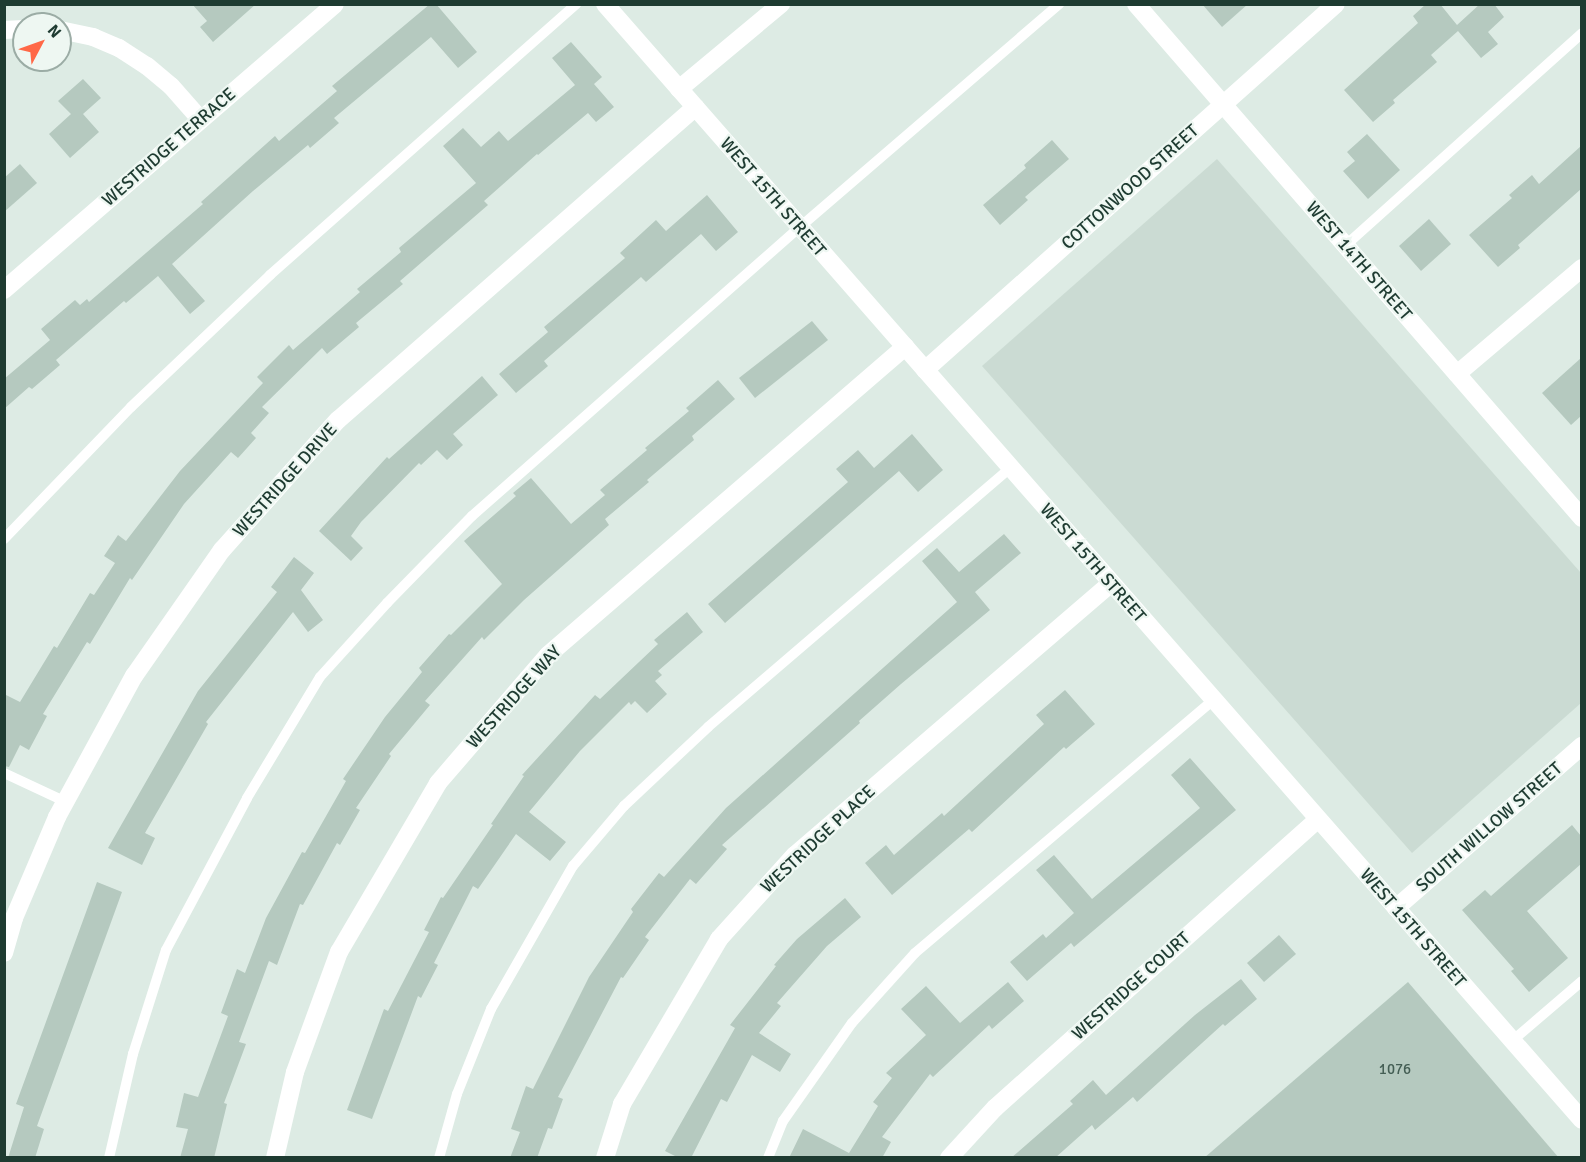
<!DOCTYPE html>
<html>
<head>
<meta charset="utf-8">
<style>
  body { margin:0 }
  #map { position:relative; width:1586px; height:1162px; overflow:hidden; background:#ddebe4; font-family:Signika,sans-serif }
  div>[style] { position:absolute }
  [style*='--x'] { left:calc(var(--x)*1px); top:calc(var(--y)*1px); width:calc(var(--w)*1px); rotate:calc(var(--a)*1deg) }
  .built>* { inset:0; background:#cbdbd3 }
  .building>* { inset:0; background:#b5c9bf }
  .service>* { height:10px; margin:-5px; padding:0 5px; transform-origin:5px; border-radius:5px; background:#fff }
  .minor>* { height:18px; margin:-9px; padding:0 9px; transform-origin:9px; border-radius:9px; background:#fff }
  span { translate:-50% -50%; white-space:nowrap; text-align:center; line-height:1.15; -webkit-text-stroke:4.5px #eef7f2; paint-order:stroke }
  .number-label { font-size:15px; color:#445e54 }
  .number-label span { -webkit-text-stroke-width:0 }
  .street-label { font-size:18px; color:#1e3b31 }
  .frame { position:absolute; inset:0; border:6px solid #1e3b31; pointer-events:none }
  .north { position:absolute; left:12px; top:12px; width:60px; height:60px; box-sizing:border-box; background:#eef7f2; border:2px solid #9baca5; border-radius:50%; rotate:49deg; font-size:16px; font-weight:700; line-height:24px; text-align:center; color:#1e3b31 }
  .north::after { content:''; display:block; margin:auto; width:21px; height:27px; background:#ff6847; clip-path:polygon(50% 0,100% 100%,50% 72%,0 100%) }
</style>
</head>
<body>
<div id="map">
  <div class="built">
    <i style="clip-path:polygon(1217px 159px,1581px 573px,1581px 703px,1412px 853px,982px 366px)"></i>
  </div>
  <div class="building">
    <i style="clip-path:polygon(192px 4px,256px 4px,213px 42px,200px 27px,207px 21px)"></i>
    <i style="clip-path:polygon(430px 4px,436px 4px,477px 52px,458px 68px,431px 37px,334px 118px,339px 123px,310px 148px,308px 145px,253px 191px,172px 264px,205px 301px,190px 314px,158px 276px,126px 303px,124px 301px,56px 360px,60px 365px,32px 389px,29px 387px,4px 409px,4px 379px,50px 340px,41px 329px,75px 300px,80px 305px,87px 299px,89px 302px,203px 204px,201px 202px,275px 136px,279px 141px,337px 91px,332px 86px)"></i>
    <i style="clip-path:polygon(1202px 4px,1248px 4px,1222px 27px)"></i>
    <i style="clip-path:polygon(1426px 4px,1440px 4px,1457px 25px,1480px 4px,1494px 4px,1504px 17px,1488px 32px,1498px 44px,1481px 58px,1458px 31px,1431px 55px,1437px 62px,1393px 100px,1395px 103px,1373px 122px,1344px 90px,1418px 23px,1413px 16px)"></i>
    <i style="clip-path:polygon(571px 42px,602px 77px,594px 84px,614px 107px,596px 122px,588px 113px,538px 155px,537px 154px,484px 201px,488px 205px,400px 281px,403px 284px,356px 323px,359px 327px,327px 354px,322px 348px,262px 407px,269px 413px,251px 433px,256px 438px,238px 458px,231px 452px,184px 504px,132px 580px,130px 578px,90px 644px,87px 642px,43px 714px,47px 716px,29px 750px,20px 745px,9px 767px,4px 766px,4px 694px,20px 702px,54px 646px,57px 648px,90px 593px,94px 595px,115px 563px,104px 556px,118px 535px,126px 541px,180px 471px,263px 383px,257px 377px,289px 345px,293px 350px,360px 292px,357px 289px,401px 252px,399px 248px,476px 183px,443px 146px,463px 128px,481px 147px,499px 131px,508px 141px,575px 85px,552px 58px)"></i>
    <i style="clip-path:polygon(83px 79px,101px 98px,83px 114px,99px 132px,70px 158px,49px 134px,71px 114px,58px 101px)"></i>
    <i style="clip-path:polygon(1367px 134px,1400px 170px,1368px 199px,1343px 171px,1355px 161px,1347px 152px)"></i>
    <i style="clip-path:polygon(1052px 140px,1069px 159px,1025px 197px,1028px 200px,1000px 225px,983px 205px,1026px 168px,1024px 165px)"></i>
    <i style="clip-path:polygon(1581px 146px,1581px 189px,1518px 245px,1520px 248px,1498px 267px,1469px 235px,1512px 198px,1509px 195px,1532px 175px,1539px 184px)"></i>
    <i style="clip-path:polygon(20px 164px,37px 183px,4px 212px,4px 178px)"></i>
    <i style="clip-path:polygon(707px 195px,738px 232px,716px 251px,701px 234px,646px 282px,641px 277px,544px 361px,548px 366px,516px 393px,499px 374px,548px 332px,544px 327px,625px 258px,620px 253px,656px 220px,666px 231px)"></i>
    <i style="clip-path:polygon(1429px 219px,1451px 244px,1421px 271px,1399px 246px)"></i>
    <i style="clip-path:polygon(812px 321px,828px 340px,755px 398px,739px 378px)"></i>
    <i style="clip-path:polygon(1581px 358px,1581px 416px,1571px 425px,1542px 393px)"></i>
    <i style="clip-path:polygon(482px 376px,498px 395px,453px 434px,463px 445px,447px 460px,437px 450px,421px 465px,419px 463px,361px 522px,351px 536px,363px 548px,351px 561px,319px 531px,387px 457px,389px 459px)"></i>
    <i style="clip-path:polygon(718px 380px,735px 399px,692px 436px,694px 440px,647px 480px,649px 482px,605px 519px,609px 525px,524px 600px,484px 640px,482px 637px,425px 701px,430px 705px,389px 754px,391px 756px,356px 808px,360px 810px,340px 845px,337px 843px,303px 905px,300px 904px,277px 965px,269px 961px,239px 1042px,246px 1044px,224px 1103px,227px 1104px,214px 1158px,180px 1158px,188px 1129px,176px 1127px,184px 1093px,198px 1097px,228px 1016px,221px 1013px,237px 969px,245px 973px,266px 918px,302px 852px,305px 853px,346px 781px,343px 779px,385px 717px,422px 672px,419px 668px,449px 634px,451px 635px,502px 584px,464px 541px,516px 496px,513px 493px,531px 478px,571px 524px,605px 495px,600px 490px,647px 450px,645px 448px,689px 411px,686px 408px)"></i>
    <i style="clip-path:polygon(912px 434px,943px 470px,918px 492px,899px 471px,725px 623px,708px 604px,848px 482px,836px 469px,858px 450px,874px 468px)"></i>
    <i style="clip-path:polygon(1004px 534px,1021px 553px,975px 592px,990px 610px,901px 684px,859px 721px,860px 723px,722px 845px,727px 849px,696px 884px,690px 879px,645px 937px,649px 940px,623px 978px,621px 977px,558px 1097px,563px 1099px,552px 1129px,548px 1128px,537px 1158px,510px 1158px,520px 1132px,511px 1129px,526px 1086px,533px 1089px,589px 977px,633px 912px,631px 909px,659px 873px,664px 877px,726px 808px,957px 602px,922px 561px,937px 548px,959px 572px)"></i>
    <i style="clip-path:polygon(294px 557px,314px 573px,301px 590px,323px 620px,308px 632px,293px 612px,206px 722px,208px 724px,145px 833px,155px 838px,142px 865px,108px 848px,198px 691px,277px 592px,271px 587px)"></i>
    <i style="clip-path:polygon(687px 612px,703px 632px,658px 671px,662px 675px,655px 681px,667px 694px,647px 713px,635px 701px,631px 705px,629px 702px,580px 751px,529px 812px,566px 842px,550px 861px,516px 834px,478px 889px,473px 886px,434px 963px,438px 965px,421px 998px,418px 996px,372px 1119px,347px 1110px,384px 1009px,388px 1011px,429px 932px,424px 930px,441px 897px,443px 898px,493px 825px,491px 824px,524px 776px,522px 775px,595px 695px,600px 699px,658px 644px,654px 640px)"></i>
    <i style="clip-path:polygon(1065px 690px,1095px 724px,1066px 749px,1064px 747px,972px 832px,969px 829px,892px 895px,865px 863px,886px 845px,894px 855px,942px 813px,944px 816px,1044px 724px,1036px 715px)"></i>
    <i style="clip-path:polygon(1190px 758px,1236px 810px,1074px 947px,1071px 943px,1027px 981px,1010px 962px,1043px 934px,1046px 938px,1074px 913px,1036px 870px,1054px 855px,1092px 899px,1200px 808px,1171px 775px)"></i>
    <i style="clip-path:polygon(1572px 825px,1581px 836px,1581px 864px,1527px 911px,1568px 958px,1529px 992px,1511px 971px,1514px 969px,1462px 910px,1485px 890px,1491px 896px)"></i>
    <i style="clip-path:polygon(97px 882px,122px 892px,37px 1126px,44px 1129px,35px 1158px,8px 1158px,24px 1107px,16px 1104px)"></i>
    <i style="clip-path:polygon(845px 898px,861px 917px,827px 946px,777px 1003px,781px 1006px,759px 1033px,791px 1054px,780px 1072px,752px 1055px,727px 1102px,721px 1099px,691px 1158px,679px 1158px,665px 1151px,735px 1028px,730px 1025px,776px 966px,774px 965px,797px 939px)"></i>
    <i style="clip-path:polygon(1279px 935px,1296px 954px,1264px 982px,1247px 963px)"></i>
    <i style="clip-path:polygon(1241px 979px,1257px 999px,1225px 1026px,1223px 1024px,1137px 1102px,1133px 1097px,1095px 1130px,1092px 1125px,1055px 1158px,1011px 1158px,1073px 1104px,1070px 1101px,1093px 1080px,1106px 1095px,1195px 1015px)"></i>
    <i style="clip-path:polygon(1008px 982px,1024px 1001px,992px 1029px,989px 1025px,933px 1077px,930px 1074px,882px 1137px,891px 1142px,882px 1158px,789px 1158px,803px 1129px,849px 1153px,878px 1106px,873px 1102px,892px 1078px,886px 1073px,926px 1035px,901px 1009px,926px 986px,960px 1023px)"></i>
    <i style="clip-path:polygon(1408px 982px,1559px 1158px,1204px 1158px)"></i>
  </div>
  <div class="service">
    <i style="--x:1346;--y:245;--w:317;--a:-41.9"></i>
    <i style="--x:4;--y:539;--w:183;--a:-46.1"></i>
    <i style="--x:131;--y:407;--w:192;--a:-43.5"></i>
    <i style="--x:270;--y:275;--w:409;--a:-41.5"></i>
    <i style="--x:4;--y:773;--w:68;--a:25.1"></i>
    <i style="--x:1512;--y:1041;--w:92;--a:-40.6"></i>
    <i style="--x:109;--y:1158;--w:107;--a:-77"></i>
    <i style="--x:133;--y:1054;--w:109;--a:-72.4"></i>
    <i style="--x:166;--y:950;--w:172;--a:-61.9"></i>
    <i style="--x:247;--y:798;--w:141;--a:-58.9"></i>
    <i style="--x:320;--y:677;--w:100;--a:-47.8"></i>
    <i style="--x:387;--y:603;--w:122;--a:-45.7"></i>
    <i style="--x:472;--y:516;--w:437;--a:-41.4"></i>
    <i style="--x:800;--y:227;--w:342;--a:-40.7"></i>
    <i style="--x:439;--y:1158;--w:66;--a:-74.3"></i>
    <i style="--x:457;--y:1094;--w:92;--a:-68.2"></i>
    <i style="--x:491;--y:1009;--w:165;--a:-60.2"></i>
    <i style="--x:573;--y:866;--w:79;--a:-49.6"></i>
    <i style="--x:624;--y:806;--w:115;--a:-43.2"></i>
    <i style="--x:708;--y:727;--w:398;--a:-40.6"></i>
    <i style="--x:768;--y:1158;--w:40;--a:-68"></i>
    <i style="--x:783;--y:1121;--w:120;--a:-54.9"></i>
    <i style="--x:852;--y:1023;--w:94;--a:-48"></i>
    <i style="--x:915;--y:953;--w:391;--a:-40.3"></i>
  </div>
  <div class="minor">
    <i style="--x:605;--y:4;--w:1483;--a:48.8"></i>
    <i style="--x:1136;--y:4;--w:681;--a:49.05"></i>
    <i style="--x:4;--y:30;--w:20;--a:-3"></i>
    <i style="--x:60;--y:30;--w:34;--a:12"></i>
    <i style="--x:93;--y:37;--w:28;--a:23"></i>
    <i style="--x:119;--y:48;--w:33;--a:33"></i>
    <i style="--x:147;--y:66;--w:31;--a:40"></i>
    <i style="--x:171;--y:86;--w:44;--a:48.7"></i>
    <i style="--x:679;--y:89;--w:133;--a:-39.8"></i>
    <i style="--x:4;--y:290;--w:437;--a:-40.8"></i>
    <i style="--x:925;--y:370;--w:550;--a:-41.69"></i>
    <i style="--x:1457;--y:374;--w:164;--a:-40.3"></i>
    <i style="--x:1396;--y:908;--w:247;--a:-41.1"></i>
    <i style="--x:4;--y:953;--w:36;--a:-74"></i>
    <i style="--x:14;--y:918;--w:110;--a:-66.9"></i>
    <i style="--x:57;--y:817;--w:161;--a:-61.4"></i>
    <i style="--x:134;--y:676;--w:154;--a:-55.1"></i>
    <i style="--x:222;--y:550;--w:174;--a:-48.3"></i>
    <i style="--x:338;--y:420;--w:475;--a:-41.2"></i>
    <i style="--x:275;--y:1158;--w:88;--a:-76.9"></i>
    <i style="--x:295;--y:1072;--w:128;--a:-69.9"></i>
    <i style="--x:339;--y:952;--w:196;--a:-59.6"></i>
    <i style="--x:438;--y:783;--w:169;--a:-49.3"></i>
    <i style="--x:548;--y:655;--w:472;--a:-40.8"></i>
    <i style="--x:605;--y:1158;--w:57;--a:-72.5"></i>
    <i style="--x:622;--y:1104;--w:191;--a:-59.5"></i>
    <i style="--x:719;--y:939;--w:113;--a:-47.9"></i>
    <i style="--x:795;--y:855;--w:417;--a:-40.7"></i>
    <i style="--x:949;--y:1158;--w:68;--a:-47.4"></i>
    <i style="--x:995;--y:1108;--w:433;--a:-41.8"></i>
  </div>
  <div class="number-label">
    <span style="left:1395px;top:1070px">1076</span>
  </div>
  <div class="street-label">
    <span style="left:169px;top:147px;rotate:-41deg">WESTRIDGE TERRACE</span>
    <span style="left:1130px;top:187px;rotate:-42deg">COTTONWOOD STREET</span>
    <span style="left:773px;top:197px;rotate:49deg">WEST 15TH STREET</span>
    <span style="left:1359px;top:261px;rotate:49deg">WEST 14TH STREET</span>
    <span style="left:285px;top:480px;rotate:-48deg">WESTRIDGE DRIVE</span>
    <span style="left:1093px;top:563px;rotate:49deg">WEST 15TH STREET</span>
    <span style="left:514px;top:697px;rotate:-48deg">WESTRIDGE WAY</span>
    <span style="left:1489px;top:827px;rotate:-41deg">SOUTH WILLOW STREET</span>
    <span style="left:818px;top:839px;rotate:-43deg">WESTRIDGE PLACE</span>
    <span style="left:1413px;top:928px;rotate:49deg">WEST 15TH STREET</span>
    <span style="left:1131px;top:986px;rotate:-42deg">WESTRIDGE COURT</span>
  </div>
  <div class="frame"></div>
  <div class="north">N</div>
</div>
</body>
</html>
